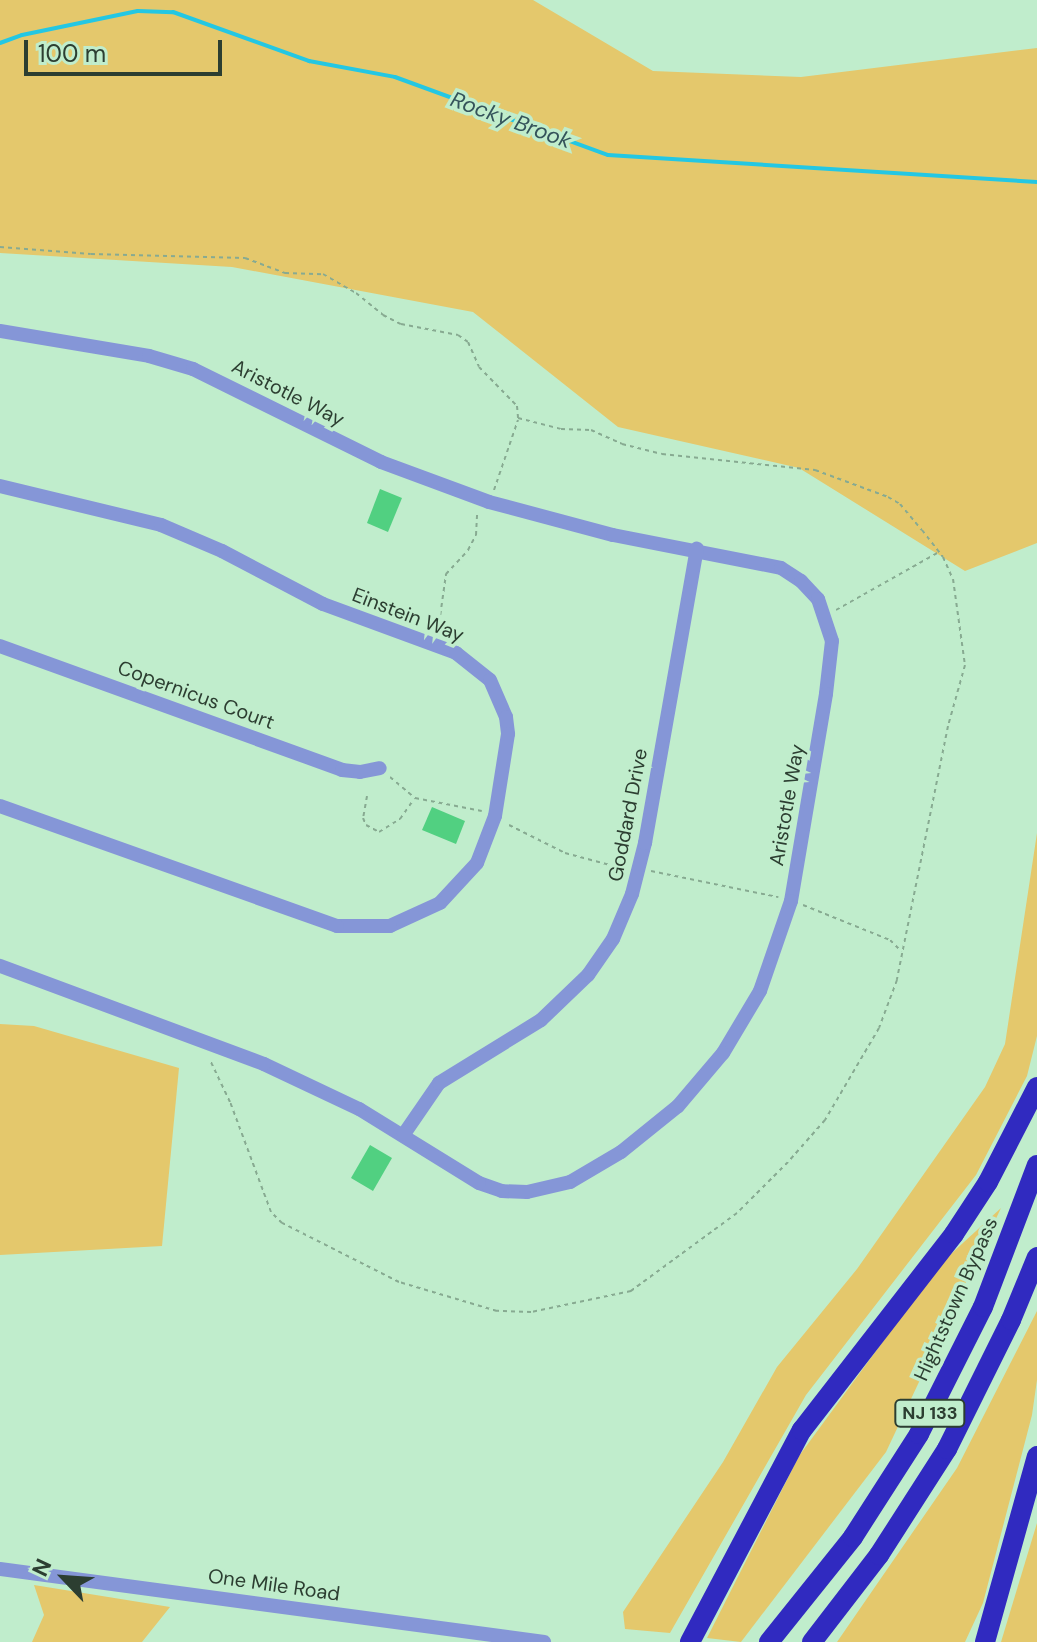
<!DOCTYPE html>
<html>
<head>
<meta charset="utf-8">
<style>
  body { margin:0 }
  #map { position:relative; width:1037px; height:1642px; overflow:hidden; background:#c0edcc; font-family:"DM Sans",sans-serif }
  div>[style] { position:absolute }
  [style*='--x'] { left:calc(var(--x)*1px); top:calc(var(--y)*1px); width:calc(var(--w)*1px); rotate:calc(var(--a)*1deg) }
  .green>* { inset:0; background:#e4c86c }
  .stream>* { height:4px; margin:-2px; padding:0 2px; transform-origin:2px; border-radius:2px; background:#24c7e3 }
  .building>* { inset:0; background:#51d081 }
  .path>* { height:2px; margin-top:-1px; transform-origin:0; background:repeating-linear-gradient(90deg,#87aa91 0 4px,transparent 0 8px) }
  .minor>* { height:14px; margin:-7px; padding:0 7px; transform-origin:7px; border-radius:7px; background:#8596d7 }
  .highway>* { height:20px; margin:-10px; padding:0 10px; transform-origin:10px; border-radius:10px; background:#302ac0 }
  span { translate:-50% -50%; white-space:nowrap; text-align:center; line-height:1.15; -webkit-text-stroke:7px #c0edcc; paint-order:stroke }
  .shield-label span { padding:2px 6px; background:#c0edcc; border:2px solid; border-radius:6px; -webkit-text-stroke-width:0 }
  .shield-label { font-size:18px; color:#2c3e31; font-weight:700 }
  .street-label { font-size:20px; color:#2c3e31 }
  .water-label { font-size:22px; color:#34535a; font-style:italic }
  .north { position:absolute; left:24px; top:1538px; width:80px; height:80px; -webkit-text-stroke:6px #c0edcc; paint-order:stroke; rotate:295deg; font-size:22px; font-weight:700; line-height:32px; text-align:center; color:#2c3e31 }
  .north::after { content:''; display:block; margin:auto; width:28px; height:36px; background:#2c3e31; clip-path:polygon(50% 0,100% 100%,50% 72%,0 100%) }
  .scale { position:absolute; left:24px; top:40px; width:198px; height:36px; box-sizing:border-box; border:4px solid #2c3e31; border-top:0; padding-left:10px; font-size:24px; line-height:28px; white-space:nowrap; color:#2c3e31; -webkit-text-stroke:6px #c0edcc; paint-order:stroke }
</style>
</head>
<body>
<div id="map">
  <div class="green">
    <i style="clip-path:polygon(0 0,533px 0,653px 71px,801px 77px,1037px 48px,1037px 543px,965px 571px,799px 468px,618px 427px,473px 312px,232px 267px,0 253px)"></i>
    <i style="clip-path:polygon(1037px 833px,1037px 1036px,1027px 1076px,976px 1175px,806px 1395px,670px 1633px,625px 1629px,623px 1612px,723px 1462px,777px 1367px,857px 1269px,985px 1087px,1005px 1044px)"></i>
    <i style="clip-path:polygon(0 1024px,34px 1026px,179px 1068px,162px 1246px,0 1255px)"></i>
    <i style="clip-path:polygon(1001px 1208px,886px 1452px,741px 1642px,707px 1638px,799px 1456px,939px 1265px)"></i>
    <i style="clip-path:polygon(1037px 1311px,1037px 1380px,1032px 1415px,983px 1603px,965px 1642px,837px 1642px,957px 1468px)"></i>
    <i style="clip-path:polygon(1037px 1523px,1037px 1642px,1001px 1642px)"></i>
    <i style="clip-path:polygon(34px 1585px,170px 1607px,142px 1642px,32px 1642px,44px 1615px)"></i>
  </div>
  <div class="stream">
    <i style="--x:0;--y:43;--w:23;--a:-20"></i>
    <i style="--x:22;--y:35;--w:118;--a:-11.7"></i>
    <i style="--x:138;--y:11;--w:35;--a:2"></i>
    <i style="--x:173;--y:12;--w:145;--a:19.8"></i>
    <i style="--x:309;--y:61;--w:87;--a:10.5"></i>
    <i style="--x:395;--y:77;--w:227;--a:20.1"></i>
    <i style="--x:608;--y:155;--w:430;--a:3.6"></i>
  </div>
  <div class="building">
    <i style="clip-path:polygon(380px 489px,402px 498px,388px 532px,367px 523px)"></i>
    <i style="clip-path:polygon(432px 807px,465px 821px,456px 844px,422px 830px)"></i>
    <i style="clip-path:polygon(370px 1145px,392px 1158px,373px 1191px,351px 1178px)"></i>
  </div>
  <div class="path">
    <i style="--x:0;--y:247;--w:91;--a:4.4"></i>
    <i style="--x:91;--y:254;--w:154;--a:1.5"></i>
    <i style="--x:245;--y:258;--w:43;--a:20.6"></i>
    <i style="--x:285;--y:273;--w:38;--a:2"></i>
    <i style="--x:323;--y:274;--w:38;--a:30"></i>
    <i style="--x:356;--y:293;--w:35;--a:39"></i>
    <i style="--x:383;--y:315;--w:20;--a:27"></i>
    <i style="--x:401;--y:324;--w:58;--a:10.9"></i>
    <i style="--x:458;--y:335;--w:12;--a:35"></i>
    <i style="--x:468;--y:342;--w:27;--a:66"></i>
    <i style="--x:479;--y:367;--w:54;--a:45.7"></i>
    <i style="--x:517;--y:406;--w:12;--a:85"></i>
    <i style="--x:518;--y:418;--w:44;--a:14.3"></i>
    <i style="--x:561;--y:429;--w:30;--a:2"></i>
    <i style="--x:591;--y:430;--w:34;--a:24"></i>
    <i style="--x:622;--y:444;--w:41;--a:14"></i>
    <i style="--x:662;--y:454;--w:154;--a:6"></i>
    <i style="--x:815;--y:470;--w:78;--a:20.3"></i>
    <i style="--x:888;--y:497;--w:14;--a:30"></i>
    <i style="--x:900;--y:504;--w:34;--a:50"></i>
    <i style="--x:922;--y:530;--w:34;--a:52"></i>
    <i style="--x:943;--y:557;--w:24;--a:66"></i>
    <i style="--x:953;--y:579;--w:87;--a:82.1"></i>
    <i style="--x:965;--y:665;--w:63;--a:105.6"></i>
    <i style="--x:948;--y:726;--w:259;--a:101.4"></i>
    <i style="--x:897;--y:980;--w:51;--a:110.6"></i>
    <i style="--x:879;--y:1028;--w:107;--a:120.4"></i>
    <i style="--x:825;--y:1120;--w:56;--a:131.4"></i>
    <i style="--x:788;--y:1162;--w:72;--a:135"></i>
    <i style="--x:737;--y:1213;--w:132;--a:143.7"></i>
    <i style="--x:631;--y:1291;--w:102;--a:168.1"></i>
    <i style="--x:531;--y:1312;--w:34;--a:-178"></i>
    <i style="--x:497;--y:1311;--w:102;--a:-163.5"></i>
    <i style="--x:399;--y:1282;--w:131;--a:-153.2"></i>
    <i style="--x:282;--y:1223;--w:16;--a:-135"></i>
    <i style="--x:271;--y:1212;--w:117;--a:-110.4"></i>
    <i style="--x:230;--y:1102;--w:47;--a:-115.5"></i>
    <i style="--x:494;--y:490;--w:74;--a:-71.1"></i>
    <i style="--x:836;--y:610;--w:118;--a:-29.4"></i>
    <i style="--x:438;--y:631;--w:58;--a:-82"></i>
    <i style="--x:446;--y:574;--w:33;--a:-47"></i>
    <i style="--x:468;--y:550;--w:17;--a:-62"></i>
    <i style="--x:476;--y:535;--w:22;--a:-87"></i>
    <i style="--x:390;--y:777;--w:33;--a:40"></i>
    <i style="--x:415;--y:798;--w:68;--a:11"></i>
    <i style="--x:367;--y:796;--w:22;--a:100"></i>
    <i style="--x:363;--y:818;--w:8;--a:67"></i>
    <i style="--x:366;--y:825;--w:15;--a:28"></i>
    <i style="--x:379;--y:832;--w:25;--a:-32"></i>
    <i style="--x:400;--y:819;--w:24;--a:-55"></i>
    <i style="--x:509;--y:825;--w:63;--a:26.6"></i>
    <i style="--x:565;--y:853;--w:62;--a:14.9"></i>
    <i style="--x:651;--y:871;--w:130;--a:11.6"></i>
    <i style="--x:803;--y:905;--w:94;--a:21.9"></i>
    <i style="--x:890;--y:940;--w:16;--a:45"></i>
  </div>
  <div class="minor">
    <i style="--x:0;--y:331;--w:151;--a:9.5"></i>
    <i style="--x:149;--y:356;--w:46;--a:16.5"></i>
    <i style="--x:193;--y:369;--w:210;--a:26.3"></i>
    <i style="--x:381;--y:462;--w:115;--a:20.3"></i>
    <i style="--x:489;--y:502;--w:128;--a:14.9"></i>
    <i style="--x:613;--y:535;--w:171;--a:11.1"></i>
    <i style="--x:781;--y:568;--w:24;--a:33"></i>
    <i style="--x:801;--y:581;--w:25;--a:47"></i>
    <i style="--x:818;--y:599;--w:44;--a:71.6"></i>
    <i style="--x:832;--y:641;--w:53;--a:96.5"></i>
    <i style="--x:826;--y:694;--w:210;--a:99.6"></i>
    <i style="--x:791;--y:901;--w:95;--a:109"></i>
    <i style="--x:760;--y:991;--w:72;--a:120.8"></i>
    <i style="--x:723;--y:1053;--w:70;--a:130.3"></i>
    <i style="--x:678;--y:1106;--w:73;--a:141.1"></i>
    <i style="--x:621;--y:1152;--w:59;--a:149.5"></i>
    <i style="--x:570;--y:1182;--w:44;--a:166.9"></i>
    <i style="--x:527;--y:1192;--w:25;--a:-178"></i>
    <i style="--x:502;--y:1191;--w:24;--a:-161"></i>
    <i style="--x:479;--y:1183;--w:141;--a:-148.3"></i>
    <i style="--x:359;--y:1109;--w:105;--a:-154.7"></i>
    <i style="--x:264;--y:1064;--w:282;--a:-159.6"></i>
    <i style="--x:0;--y:486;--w:166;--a:13.6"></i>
    <i style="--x:161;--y:525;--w:66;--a:23.1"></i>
    <i style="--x:222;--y:551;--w:114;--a:27.7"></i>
    <i style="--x:323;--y:604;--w:142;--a:20.2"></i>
    <i style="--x:456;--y:653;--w:43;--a:38.5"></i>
    <i style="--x:490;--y:680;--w:40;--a:66.6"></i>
    <i style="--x:506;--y:717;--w:17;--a:83"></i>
    <i style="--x:508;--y:734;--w:83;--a:99"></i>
    <i style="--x:495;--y:816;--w:50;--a:111"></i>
    <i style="--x:477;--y:863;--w:54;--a:132.8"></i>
    <i style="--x:440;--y:903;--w:55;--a:155.3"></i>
    <i style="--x:390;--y:926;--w:53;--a:180"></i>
    <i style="--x:337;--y:926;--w:358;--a:-160.4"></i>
    <i style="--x:0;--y:646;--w:364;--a:19.9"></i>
    <i style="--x:342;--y:770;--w:18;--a:6"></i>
    <i style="--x:360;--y:772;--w:20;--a:-11"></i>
    <i style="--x:404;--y:1134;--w:62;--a:-55.5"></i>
    <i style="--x:439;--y:1083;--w:120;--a:-31.7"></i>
    <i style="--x:541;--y:1020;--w:65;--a:-43.8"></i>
    <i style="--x:588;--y:975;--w:44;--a:-55.2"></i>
    <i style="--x:613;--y:939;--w:49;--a:-67.1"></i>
    <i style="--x:632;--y:894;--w:53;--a:-75.7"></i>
    <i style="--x:645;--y:843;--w:299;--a:-80"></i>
    <i style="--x:0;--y:1569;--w:549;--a:7.64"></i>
  </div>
  <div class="highway">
    <i style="--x:690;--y:1642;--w:240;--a:-62.2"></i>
    <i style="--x:802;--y:1430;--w:248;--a:-52.2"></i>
    <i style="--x:954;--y:1234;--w:62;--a:-56.8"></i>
    <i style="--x:988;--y:1182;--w:107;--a:-62.7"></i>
    <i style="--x:769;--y:1642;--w:134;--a:-51.3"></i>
    <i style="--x:853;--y:1537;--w:122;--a:-57.3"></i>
    <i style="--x:919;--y:1434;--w:142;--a:-63.3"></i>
    <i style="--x:983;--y:1307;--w:152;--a:-69.2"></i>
    <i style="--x:812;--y:1642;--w:110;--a:-52.4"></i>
    <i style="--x:879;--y:1555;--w:126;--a:-57.3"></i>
    <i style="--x:947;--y:1449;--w:144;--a:-63.6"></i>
    <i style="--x:1011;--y:1320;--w:68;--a:-67.6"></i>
    <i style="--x:985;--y:1642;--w:193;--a:-74.4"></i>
  </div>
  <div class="shield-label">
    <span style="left:930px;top:1413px">NJ 133</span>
  </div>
  <div class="street-label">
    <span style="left:288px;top:393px;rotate:27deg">Aristotle Way</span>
    <span style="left:408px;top:615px;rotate:21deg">Einstein Way</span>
    <span style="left:196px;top:695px;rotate:20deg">Copernicus Court</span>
    <span style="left:787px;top:805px;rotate:-80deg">Aristotle Way</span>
    <span style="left:628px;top:815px;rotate:-79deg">Goddard Drive</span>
    <span style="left:956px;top:1299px;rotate:-66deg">Hightstown Bypass</span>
    <span style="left:274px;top:1585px;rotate:8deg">One Mile Road</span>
  </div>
  <div class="water-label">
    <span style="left:511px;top:120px;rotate:20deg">Rocky Brook</span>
  </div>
  <div class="north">N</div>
  <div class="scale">100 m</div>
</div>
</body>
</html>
